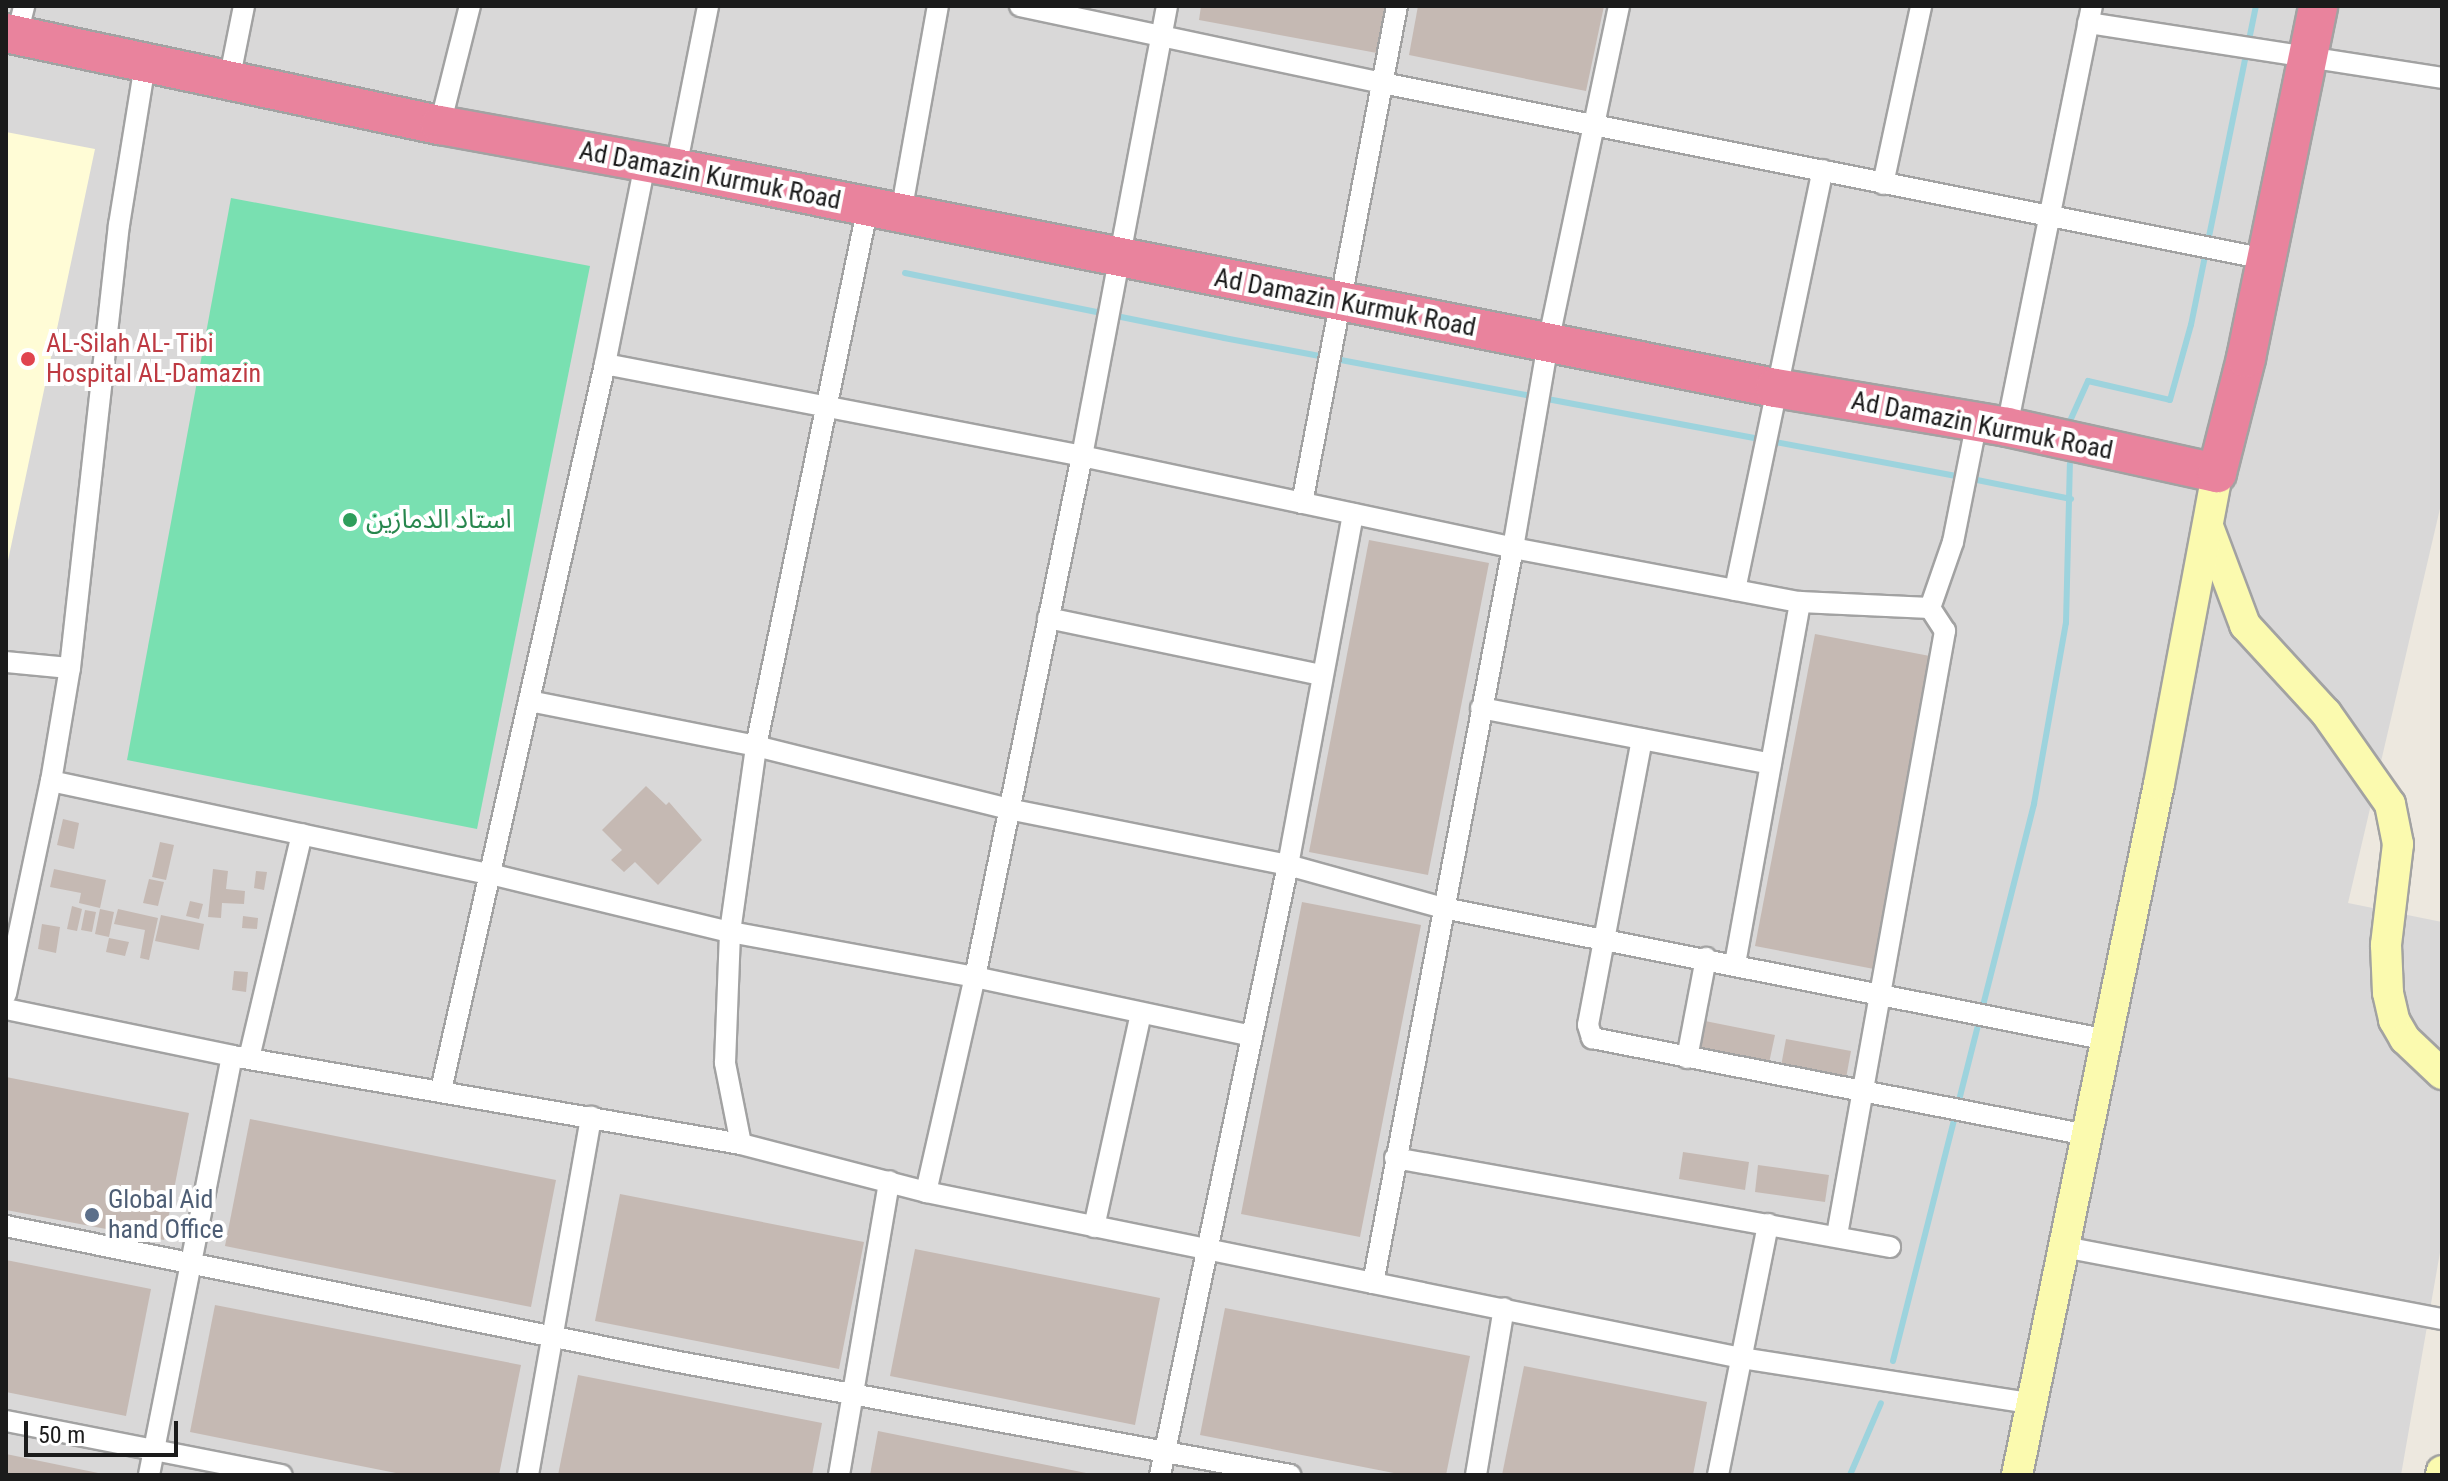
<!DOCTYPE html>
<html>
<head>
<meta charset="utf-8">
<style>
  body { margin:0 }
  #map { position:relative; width:2448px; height:1481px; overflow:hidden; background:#ede8df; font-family:"Roboto Condensed","Noto Sans Arabic",sans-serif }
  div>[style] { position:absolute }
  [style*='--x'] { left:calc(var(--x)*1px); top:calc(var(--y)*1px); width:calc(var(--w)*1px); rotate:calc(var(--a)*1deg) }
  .residential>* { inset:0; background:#d9d8d8 }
  .education>* { inset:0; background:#fffcd6 }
  .pitch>* { inset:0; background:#79e0b1 }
  .stream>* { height:6px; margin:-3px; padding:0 3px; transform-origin:3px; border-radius:3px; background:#9dd3dd }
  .building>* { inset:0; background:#c5b9b3 }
  .roads { filter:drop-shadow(2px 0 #a2a2a2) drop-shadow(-2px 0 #a2a2a2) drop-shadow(0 2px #a2a2a2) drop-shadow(0 -2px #a2a2a2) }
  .street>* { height:20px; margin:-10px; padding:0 10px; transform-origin:10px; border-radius:10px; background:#fff }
  .secondary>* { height:30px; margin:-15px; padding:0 15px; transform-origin:15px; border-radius:15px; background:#fbfaaf }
  .highway>* { height:38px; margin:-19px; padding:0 19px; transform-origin:19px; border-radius:19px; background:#e9839d }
  .dots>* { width:22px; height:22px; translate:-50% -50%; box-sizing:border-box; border:4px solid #fff; border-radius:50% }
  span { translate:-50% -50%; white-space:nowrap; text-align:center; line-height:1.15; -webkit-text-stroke:8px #fff; paint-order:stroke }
  .street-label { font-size:26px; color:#1b1b1b }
  .health-label { font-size:26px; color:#be3a42 }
  .left { translate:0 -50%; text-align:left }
  .leisure-label { font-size:26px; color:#27864d }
  .service-label { font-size:26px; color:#4e5e75 }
  .frame { position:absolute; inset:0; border:8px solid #1b1b1b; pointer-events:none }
  .scale { position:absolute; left:24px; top:1421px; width:154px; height:36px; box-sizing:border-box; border:4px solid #1b1b1b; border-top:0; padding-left:10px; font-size:24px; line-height:28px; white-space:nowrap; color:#1b1b1b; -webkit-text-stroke:6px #fff; paint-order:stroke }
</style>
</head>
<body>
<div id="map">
  <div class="residential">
    <i style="clip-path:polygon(6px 6px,2442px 6px,2442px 500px,2348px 903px,2442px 922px,2442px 1241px,2401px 1475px,6px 1475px)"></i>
  </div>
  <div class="education">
    <i style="clip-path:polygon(6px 132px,95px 149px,6px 570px)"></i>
  </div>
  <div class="pitch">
    <i style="clip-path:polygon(231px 198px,590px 266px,477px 829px,127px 760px)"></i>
  </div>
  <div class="stream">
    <i style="--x:905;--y:273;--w:326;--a:11.5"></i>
    <i style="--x:1224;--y:338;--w:745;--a:10.68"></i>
    <i style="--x:2070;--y:421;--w:44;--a:-65.8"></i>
    <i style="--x:2088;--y:381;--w:84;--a:13"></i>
    <i style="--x:2170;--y:400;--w:78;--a:-74.4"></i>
    <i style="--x:2191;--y:325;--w:326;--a:-78.5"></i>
    <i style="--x:1977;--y:480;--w:96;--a:11.4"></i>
    <i style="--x:1893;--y:1361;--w:575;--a:-75.79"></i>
    <i style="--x:2034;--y:804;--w:184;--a:-80"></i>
    <i style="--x:2066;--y:623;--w:159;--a:-88.6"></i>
    <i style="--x:1850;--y:1475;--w:78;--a:-66.7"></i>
  </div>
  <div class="building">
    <i style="clip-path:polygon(1201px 6px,1386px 6px,1377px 53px,1199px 20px)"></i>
    <i style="clip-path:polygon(1418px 6px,1604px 6px,1586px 91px,1409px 55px)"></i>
    <i style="clip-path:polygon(1369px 540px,1489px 563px,1428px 875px,1309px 852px)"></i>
    <i style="clip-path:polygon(1815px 634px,1935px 657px,1874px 969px,1755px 946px)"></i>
    <i style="clip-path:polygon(646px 786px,666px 805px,669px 802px,702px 840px,658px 885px,635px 862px,624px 872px,611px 860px,622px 850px,602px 830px)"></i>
    <i style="clip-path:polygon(63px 819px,79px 823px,74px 849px,57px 845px)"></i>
    <i style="clip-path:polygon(160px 842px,174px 845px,166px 880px,152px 877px)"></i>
    <i style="clip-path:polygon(54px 869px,106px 880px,100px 908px,79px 903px,81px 893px,50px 887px)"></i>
    <i style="clip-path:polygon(213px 869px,228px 871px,226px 889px,245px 891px,244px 904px,222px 903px,221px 918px,208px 917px)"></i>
    <i style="clip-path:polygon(256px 871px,267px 872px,264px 890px,254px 888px)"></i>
    <i style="clip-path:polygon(149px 879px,164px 882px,158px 906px,143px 903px)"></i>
    <i style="clip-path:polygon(190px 901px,203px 904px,199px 919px,186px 916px)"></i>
    <i style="clip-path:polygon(1302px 902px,1421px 925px,1360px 1237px,1241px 1214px)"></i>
    <i style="clip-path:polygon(72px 906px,82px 909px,77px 931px,67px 929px)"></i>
    <i style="clip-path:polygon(100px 909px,114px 912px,109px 937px,95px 934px)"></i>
    <i style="clip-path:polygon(118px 909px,158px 918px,149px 960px,140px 958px,145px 930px,114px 924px)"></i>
    <i style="clip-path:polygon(85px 910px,96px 912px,92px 932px,81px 930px)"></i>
    <i style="clip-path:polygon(161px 915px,204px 924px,199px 950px,155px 941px)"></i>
    <i style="clip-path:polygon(243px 916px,258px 918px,257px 929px,242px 928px)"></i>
    <i style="clip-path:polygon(42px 924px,60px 927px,56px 953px,38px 949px)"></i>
    <i style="clip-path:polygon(109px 938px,129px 942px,125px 956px,106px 952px)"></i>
    <i style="clip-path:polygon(234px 971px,248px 972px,246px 992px,232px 990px)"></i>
    <i style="clip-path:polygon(1705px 1021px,1775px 1035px,1769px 1063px,1700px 1050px)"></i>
    <i style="clip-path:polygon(1786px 1039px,1851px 1051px,1846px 1078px,1781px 1066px)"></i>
    <i style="clip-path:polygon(6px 1077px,189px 1113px,164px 1240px,6px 1210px)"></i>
    <i style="clip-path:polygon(250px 1119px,556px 1180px,531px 1307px,225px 1246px)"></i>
    <i style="clip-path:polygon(1683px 1152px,1749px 1162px,1745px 1190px,1679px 1179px)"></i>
    <i style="clip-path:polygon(1758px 1165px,1829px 1175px,1825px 1202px,1755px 1192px)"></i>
    <i style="clip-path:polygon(620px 1194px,864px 1242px,839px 1369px,595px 1321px)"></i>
    <i style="clip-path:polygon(915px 1249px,1160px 1298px,1135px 1425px,890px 1376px)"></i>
    <i style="clip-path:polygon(6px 1260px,151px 1289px,126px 1416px,6px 1392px)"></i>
    <i style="clip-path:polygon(215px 1305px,521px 1365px,499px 1475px,406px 1475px,190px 1432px)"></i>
    <i style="clip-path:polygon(1225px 1308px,1470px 1356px,1446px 1475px,1404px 1475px,1200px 1435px)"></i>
    <i style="clip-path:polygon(1524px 1366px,1707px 1402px,1693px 1475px,1502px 1475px)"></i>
    <i style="clip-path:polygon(578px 1375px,822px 1423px,812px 1475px,558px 1475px)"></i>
    <i style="clip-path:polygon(878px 1431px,1091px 1474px,1091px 1475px,870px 1475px)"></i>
    <i style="clip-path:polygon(6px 1454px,103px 1474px,103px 1475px,6px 1475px)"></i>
  </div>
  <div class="roads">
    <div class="street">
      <i style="--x:1020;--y:6;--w:370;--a:12"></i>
      <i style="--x:1382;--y:83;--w:901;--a:11.26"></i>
      <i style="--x:2088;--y:23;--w:358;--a:8.8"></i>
      <i style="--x:17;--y:35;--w:30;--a:-76"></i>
      <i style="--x:229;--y:81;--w:76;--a:-78.7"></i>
      <i style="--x:440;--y:125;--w:123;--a:-75.9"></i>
      <i style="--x:676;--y:168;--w:165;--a:-78.8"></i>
      <i style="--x:1883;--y:184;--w:182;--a:-77.9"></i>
      <i style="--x:901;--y:213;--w:210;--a:-79.9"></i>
      <i style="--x:605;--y:364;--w:486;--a:10.9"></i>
      <i style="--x:1082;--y:456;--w:441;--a:12"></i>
      <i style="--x:1513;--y:548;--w:292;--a:10.7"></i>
      <i style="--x:1800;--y:602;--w:130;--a:2.6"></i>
      <i style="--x:2007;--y:427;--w:429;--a:-78.6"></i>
      <i style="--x:1302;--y:503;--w:506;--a:-79.18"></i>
      <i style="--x:1735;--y:590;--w:429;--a:-78.2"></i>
      <i style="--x:1048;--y:618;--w:280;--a:11.8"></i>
      <i style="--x:6;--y:662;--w:64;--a:5.4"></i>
      <i style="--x:529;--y:701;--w:231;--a:11.2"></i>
      <i style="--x:756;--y:746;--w:260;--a:14"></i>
      <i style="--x:1008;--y:809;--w:286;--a:11.3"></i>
      <i style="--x:1288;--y:865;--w:161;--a:15.5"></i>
      <i style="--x:1443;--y:908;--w:677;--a:11.24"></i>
      <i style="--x:1481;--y:708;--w:295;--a:10.9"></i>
      <i style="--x:1642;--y:739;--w:291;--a:100.7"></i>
      <i style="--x:1588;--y:1025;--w:14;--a:73"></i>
      <i style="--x:1592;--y:1038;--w:504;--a:11.09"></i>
      <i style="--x:51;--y:781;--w:449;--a:12"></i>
      <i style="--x:490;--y:874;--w:247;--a:13.6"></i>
      <i style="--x:730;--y:932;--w:249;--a:10.4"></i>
      <i style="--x:975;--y:977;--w:283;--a:12"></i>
      <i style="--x:1735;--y:964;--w:368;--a:-79.8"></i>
      <i style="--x:6;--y:994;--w:218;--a:-78.1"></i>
      <i style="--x:51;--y:781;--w:115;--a:-80.5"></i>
      <i style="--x:70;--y:668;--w:446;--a:-83.7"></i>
      <i style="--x:119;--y:225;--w:163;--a:-80.8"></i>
      <i style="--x:6;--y:1009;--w:231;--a:11.7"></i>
      <i style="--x:232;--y:1056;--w:517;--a:9.81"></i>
      <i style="--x:741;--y:1144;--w:191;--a:14.5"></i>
      <i style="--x:926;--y:1192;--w:832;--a:11.51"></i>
      <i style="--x:1741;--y:1358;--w:292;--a:8.9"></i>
      <i style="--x:249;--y:1058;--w:230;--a:-76.7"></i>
      <i style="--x:1687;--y:1058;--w:102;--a:-79.2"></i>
      <i style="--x:441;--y:1090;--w:744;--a:-77.27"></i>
      <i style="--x:605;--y:364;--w:205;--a:-78.7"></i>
      <i style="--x:741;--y:1144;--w:83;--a:-101.2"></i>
      <i style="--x:725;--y:1063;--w:131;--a:-87.8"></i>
      <i style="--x:730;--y:932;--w:188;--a:-82"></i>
      <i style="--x:756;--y:746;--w:551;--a:-78.28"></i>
      <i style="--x:1395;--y:1158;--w:503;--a:10.19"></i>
      <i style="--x:926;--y:1192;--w:221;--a:-77.2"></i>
      <i style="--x:975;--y:977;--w:532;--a:-78.39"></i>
      <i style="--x:1082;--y:456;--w:458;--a:-79.3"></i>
      <i style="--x:6;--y:1226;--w:675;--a:11.44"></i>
      <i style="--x:668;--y:1360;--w:633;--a:10.47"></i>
      <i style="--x:1094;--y:1227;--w:219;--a:-77.6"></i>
      <i style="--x:1837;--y:1235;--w:614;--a:-79.86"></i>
      <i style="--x:1945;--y:631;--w:27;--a:-123"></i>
      <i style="--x:1930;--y:608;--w:70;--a:-70.8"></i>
      <i style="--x:1953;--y:542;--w:123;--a:-78.8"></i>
      <i style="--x:2064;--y:1247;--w:385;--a:10.8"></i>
      <i style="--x:1373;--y:1283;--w:748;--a:-79.22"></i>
      <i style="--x:1513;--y:548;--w:208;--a:-80.3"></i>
      <i style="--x:1548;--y:343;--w:344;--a:-78.1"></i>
      <i style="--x:6;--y:1421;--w:281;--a:11.1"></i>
      <i style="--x:149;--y:1475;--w:427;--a:-78.8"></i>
      <i style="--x:528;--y:1475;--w:364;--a:-80"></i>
      <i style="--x:839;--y:1475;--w:298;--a:-80.3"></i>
      <i style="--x:1160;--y:1475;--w:623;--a:-78.15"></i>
      <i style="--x:1288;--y:865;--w:357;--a:-79.5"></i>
      <i style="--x:1476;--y:1475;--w:169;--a:-80.5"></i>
      <i style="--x:1718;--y:1475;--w:256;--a:-78.7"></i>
    </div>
    <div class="secondary">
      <i style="--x:2209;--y:529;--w:103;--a:69.4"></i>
      <i style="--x:2245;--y:625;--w:120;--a:47.4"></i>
      <i style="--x:2326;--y:713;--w:111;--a:54.9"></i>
      <i style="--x:2390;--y:804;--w:41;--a:78.7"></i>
      <i style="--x:2398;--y:844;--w:102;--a:96.8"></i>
      <i style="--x:2386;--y:945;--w:48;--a:87.6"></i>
      <i style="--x:2388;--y:993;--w:28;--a:77"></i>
      <i style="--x:2394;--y:1020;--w:22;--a:60"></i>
      <i style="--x:2405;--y:1039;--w:51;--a:43.4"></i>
      <i style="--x:2017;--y:1475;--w:705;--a:-78.39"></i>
      <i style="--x:2159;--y:784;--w:316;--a:-79.4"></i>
      <i style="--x:2441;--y:1475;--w:4;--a:-76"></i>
    </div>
    <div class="highway">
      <i style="--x:6;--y:33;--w:444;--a:12"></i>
      <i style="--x:440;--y:125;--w:240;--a:10.3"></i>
      <i style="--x:676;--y:168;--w:1121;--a:11.32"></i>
      <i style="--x:1775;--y:388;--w:235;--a:9.5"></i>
      <i style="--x:2007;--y:427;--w:215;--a:12.4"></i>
      <i style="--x:2217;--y:473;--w:119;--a:-75.8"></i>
      <i style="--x:2246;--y:358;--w:359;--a:-78.4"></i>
    </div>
  </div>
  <div class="dots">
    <i style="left:28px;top:359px;background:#e0444e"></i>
    <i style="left:350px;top:520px;background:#2e9e5b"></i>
    <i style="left:92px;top:1215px;background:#5c6f8a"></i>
  </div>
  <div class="street-label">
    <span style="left:710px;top:176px;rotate:11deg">Ad Damazin Kurmuk Road</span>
    <span style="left:1345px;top:303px;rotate:11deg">Ad Damazin Kurmuk Road</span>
    <span style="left:1982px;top:426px;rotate:11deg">Ad Damazin Kurmuk Road</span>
  </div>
  <div class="health-label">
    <span class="left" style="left:46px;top:359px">AL-Silah AL- Tibi<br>Hospital AL-Damazin</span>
  </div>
  <div class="leisure-label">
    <span class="left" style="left:366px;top:520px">استاد الدمازين</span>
  </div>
  <div class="service-label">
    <span class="left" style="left:108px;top:1215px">Global Aid<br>hand Office</span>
  </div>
  <div class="frame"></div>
  <div class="scale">50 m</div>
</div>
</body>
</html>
